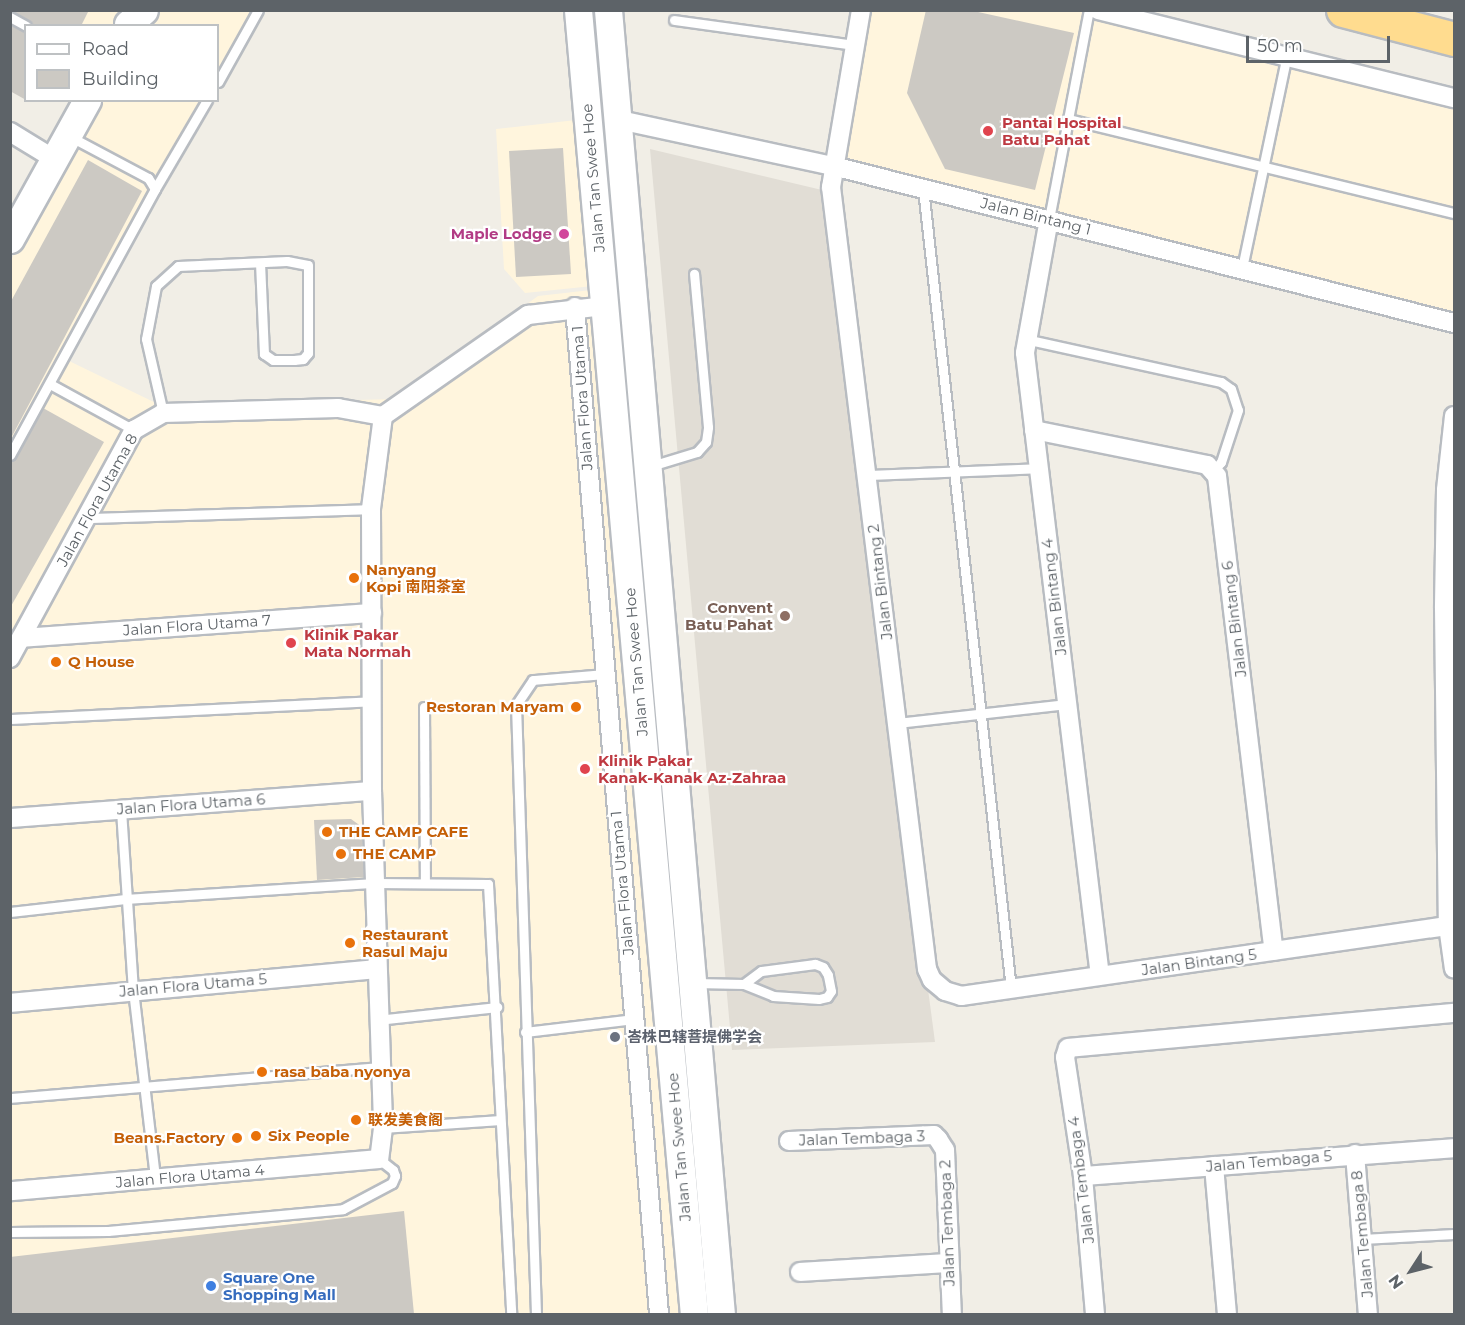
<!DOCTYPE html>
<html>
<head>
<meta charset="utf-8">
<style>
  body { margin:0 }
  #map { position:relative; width:1465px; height:1325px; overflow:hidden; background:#f1eee6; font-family:Montserrat,"Noto Sans SC",sans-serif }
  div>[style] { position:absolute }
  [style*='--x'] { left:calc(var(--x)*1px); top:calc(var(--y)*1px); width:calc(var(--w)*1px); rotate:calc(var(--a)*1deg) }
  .commercial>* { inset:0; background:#fff5dd }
  .education>* { inset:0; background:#e1ddd5 }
  .building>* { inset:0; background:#ccc9c3 }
  .roads { filter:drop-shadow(2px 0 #b8bcc1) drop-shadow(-2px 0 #b8bcc1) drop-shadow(0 2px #b8bcc1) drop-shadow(0 -2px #b8bcc1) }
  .lane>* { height:9px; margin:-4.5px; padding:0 4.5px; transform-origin:4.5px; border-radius:4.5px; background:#fff }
  .street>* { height:18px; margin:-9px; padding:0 9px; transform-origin:9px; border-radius:9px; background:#fff }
  .secondary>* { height:27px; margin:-13.5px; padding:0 13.5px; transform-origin:13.5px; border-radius:13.5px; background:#fff }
  .highway>* { height:33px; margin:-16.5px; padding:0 16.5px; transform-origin:16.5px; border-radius:16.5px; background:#ffdc8f }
  .dots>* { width:16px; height:16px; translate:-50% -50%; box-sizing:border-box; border:3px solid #fff; border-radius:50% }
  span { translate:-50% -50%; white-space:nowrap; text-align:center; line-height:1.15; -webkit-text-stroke:4.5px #fff; paint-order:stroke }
  .health-label { font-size:15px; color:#be3a42; font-weight:700 }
  .left { translate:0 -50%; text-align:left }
  .street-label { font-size:15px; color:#5d6368 }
  .hotel-label { font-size:15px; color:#b23c85; font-weight:700 }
  .right { translate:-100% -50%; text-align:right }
  .food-label { font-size:15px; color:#c56008; font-weight:700 }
  .education-label { font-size:15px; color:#785e54; font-weight:700 }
  .worship-label { font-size:15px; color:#5b616d; font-weight:700 }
  .shop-label { font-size:15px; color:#366cbe; font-weight:700 }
  .frame { position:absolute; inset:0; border:12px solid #5d6368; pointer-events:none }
  .legend { position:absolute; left:24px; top:24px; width:195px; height:78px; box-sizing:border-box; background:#fff; border:2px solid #bec1c3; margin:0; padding:8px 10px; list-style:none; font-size:18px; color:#5d6368 }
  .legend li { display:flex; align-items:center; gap:12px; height:30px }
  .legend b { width:30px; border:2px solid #bec1c3 }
  .north { position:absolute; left:1381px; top:1241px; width:60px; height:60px; -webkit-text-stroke:4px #fff; paint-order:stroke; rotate:234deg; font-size:16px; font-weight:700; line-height:24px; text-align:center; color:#5d6368 }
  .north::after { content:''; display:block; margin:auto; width:21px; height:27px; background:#5d6368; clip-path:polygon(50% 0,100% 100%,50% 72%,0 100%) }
  .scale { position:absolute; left:1246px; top:36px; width:144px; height:27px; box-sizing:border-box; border:3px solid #5d6368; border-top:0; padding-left:8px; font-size:18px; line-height:21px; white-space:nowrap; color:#5d6368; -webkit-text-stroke:4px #fff; paint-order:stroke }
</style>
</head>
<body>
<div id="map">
  <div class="commercial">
    <i style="clip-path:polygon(11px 11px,122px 11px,114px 25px,26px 26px,25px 32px,11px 23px)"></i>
    <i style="clip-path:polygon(159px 11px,263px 11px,218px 89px,218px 26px,143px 26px)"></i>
    <i style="clip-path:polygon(854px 11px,1129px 11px,1454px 90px,1454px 330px,825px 170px)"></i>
    <i style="clip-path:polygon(99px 101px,211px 101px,11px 445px,11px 260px)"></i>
    <i style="clip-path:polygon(576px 120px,593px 286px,525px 293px,504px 269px,496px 129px)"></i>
    <i style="clip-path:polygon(600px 289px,688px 1314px,11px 1314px,11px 459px,65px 359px,160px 405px,397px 399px,538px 296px)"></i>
  </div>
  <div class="education">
    <i style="clip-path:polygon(650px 149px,822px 190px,935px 1042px,732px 1050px)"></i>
  </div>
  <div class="building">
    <i style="clip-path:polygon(11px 10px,89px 10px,81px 26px,33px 26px)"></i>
    <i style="clip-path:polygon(926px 10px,969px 10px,1074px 33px,1035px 190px,945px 169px,907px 93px)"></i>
    <i style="clip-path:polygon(10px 25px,26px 33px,26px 100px,10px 91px)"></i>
    <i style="clip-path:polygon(563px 148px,571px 274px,516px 277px,509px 151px)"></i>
    <i style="clip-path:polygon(88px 160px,142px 191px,10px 440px,10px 303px)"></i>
    <i style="clip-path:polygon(43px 408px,104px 442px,10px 608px,10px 462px)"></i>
    <i style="clip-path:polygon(351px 819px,362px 827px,364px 877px,317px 880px,314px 820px)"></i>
    <i style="clip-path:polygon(404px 1211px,414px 1314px,10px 1314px,10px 1257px)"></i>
  </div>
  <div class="roads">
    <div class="lane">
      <i style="--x:10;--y:17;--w:18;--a:29"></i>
      <i style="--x:674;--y:20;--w:183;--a:7.9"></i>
      <i style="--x:218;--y:82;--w:82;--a:-60.9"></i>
      <i style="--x:1068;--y:119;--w:397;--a:13.7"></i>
      <i style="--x:923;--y:188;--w:806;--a:83.73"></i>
      <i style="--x:155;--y:189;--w:103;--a:-59.7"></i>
      <i style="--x:1049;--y:219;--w:213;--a:-79.2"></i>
      <i style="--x:1242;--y:268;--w:219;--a:-78.1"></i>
      <i style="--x:1025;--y:339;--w:201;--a:12.4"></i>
      <i style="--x:1221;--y:382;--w:12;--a:35"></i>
      <i style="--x:1231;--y:389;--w:22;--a:72"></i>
      <i style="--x:1238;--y:410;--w:55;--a:108.1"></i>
      <i style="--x:1221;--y:462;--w:12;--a:132"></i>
      <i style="--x:50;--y:384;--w:96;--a:28.7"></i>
      <i style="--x:163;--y:413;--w:76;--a:-102.9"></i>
      <i style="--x:146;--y:339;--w:54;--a:-79.3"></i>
      <i style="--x:156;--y:286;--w:30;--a:-42"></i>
      <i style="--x:178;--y:266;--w:109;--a:-2.6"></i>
      <i style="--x:287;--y:261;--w:21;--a:11"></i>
      <i style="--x:308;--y:265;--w:88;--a:90"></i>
      <i style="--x:308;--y:353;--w:8;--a:130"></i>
      <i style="--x:303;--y:359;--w:9;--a:174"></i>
      <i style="--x:294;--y:360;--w:21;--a:180"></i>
      <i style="--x:273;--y:360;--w:11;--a:-146"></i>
      <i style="--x:264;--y:354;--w:90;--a:-92.5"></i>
      <i style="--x:10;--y:455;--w:303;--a:-61.4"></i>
      <i style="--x:155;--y:189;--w:13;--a:-122"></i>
      <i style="--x:148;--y:178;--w:89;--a:-152"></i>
      <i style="--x:651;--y:466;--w:48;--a:-16.9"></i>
      <i style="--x:697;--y:452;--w:13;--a:-48"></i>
      <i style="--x:706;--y:442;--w:15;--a:-82"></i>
      <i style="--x:708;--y:427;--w:154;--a:-95.2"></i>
      <i style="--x:867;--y:475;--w:172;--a:-2.3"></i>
      <i style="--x:88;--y:518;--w:283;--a:-1.8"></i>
      <i style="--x:424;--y:707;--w:176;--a:89.7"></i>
      <i style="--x:10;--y:719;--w:362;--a:-2.8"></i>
      <i style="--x:897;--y:723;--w:171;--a:-6.4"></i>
      <i style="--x:121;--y:810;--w:180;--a:86.2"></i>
      <i style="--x:133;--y:990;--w:189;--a:83.3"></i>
      <i style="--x:10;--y:912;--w:116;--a:-6.4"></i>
      <i style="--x:125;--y:899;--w:250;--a:-3.7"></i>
      <i style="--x:374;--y:883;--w:114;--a:0.5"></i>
      <i style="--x:488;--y:884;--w:431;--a:86.9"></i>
      <i style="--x:694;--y:983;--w:50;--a:1.1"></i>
      <i style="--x:744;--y:984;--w:31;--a:22"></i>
      <i style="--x:773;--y:996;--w:46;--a:3.7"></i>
      <i style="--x:819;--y:999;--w:8;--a:-14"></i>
      <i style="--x:827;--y:997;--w:7;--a:-56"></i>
      <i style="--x:831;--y:991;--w:16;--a:-101"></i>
      <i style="--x:828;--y:975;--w:9;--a:-122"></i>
      <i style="--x:823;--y:967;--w:9;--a:-159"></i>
      <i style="--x:815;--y:964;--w:54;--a:172.6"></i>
      <i style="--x:761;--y:971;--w:21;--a:143"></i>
      <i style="--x:377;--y:1020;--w:121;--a:-6.2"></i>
      <i style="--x:525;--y:1032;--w:110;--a:-6.8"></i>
      <i style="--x:10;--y:1098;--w:370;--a:-4.8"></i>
      <i style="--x:383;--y:1128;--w:117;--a:-3.9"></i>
      <i style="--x:10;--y:1232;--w:98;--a:-0.6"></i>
      <i style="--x:108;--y:1231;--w:236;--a:-5.3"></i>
      <i style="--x:343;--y:1209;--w:55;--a:-28"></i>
      <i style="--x:392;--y:1183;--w:8;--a:-67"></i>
      <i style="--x:395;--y:1176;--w:6;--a:-108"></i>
      <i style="--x:393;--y:1170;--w:18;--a:-142"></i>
      <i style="--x:1362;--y:1239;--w:92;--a:-3.1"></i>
      <i style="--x:536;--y:1314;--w:609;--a:-91.88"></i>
      <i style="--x:516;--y:705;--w:30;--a:-56"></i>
      <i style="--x:533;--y:680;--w:71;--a:-4.8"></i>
    </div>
    <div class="street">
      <i style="--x:861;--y:10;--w:180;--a:99.6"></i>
      <i style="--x:831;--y:187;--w:788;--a:83"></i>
      <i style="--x:927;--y:969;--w:12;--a:66"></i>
      <i style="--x:932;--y:980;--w:17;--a:40"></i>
      <i style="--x:945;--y:991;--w:17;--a:17"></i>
      <i style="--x:961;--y:996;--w:498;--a:-8.2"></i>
      <i style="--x:1098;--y:10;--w:367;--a:13.9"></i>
      <i style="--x:615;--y:119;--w:223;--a:12.2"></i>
      <i style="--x:833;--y:166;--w:641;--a:14.19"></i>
      <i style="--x:10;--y:132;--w:52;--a:31.5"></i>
      <i style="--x:1049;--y:219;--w:136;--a:100.2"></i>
      <i style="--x:1025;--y:353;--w:627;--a:83.14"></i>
      <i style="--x:575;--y:307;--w:1010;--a:85.23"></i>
      <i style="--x:383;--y:416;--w:177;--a:-34.9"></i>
      <i style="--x:528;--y:315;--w:78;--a:-6.7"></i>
      <i style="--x:1454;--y:416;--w:74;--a:96.2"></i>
      <i style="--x:1446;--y:490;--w:118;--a:91"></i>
      <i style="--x:1444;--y:608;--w:318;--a:89.3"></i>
      <i style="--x:1448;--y:926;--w:43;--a:82.1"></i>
      <i style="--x:1034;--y:430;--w:177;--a:11.4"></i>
      <i style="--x:1207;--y:465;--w:15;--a:48"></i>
      <i style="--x:1217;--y:476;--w:478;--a:83.2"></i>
      <i style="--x:21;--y:638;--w:352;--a:-4.1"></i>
      <i style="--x:10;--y:658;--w:260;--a:-61.5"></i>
      <i style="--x:134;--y:430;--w:34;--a:-30"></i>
      <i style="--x:163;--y:413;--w:175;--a:-1.6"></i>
      <i style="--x:338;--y:408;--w:46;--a:10.1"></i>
      <i style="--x:383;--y:416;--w:94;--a:97.4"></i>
      <i style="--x:371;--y:509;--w:282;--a:89.8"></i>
      <i style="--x:372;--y:791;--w:337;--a:88.1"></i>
      <i style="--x:383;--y:1128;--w:31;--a:97"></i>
      <i style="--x:379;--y:1159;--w:370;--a:175"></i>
      <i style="--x:10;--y:818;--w:363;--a:-4.3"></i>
      <i style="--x:10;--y:1003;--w:368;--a:-5.3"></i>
      <i style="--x:789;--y:1141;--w:145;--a:-2.4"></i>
      <i style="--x:934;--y:1135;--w:6;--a:45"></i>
      <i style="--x:938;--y:1139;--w:13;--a:58"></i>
      <i style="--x:945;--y:1150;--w:164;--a:87.6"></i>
      <i style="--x:1355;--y:1154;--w:161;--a:85.4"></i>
      <i style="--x:1214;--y:1166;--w:149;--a:85"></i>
      <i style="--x:1083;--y:1176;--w:372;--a:-4.3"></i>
      <i style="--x:800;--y:1272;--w:147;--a:-3.5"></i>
      <i style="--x:1095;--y:1314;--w:139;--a:-95"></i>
      <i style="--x:1083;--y:1176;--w:120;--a:-98.6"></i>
      <i style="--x:1065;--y:1057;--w:9;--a:-72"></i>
      <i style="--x:1068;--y:1048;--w:388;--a:-5.2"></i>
    </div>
    <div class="secondary">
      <i style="--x:578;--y:10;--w:1309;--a:84.92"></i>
      <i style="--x:608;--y:10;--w:1309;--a:85.05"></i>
      <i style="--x:128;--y:24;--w:21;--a:-41"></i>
      <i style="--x:10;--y:239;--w:159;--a:-61"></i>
    </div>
    <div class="highway">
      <i style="--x:1343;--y:10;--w:115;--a:14.6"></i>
    </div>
  </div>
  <div class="dots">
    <i style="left:988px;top:131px;background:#e0444e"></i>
    <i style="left:564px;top:234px;background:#d1479c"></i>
    <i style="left:354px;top:578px;background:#e8710a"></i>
    <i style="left:785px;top:616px;background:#8d6e63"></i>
    <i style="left:291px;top:643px;background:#e0444e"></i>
    <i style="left:56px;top:662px;background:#e8710a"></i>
    <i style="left:576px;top:707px;background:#e8710a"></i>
    <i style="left:585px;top:769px;background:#e0444e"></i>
    <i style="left:327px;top:832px;background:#e8710a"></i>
    <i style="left:341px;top:854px;background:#e8710a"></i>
    <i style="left:350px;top:943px;background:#e8710a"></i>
    <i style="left:615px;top:1037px;background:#6b7280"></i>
    <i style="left:262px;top:1072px;background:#e8710a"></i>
    <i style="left:356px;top:1120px;background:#e8710a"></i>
    <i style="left:256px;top:1136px;background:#e8710a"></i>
    <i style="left:237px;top:1138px;background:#e8710a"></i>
    <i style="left:211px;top:1286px;background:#3f7fe0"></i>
  </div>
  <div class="health-label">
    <span class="left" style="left:1002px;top:131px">Pantai Hospital<br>Batu Pahat</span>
    <span class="left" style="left:304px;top:643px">Klinik Pakar<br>Mata Normah</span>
    <span class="left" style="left:598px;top:769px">Klinik Pakar<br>Kanak-Kanak Az-Zahraa</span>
  </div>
  <div class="street-label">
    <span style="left:593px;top:178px;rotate:-95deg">Jalan Tan Swee Hoe</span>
    <span style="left:1036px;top:216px;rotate:14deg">Jalan Bintang 1</span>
    <span style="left:582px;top:398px;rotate:-94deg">Jalan Flora Utama 1</span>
    <span style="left:97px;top:500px;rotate:-61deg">Jalan Flora Utama 8</span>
    <span style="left:880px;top:582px;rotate:-97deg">Jalan Bintang 2</span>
    <span style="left:1054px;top:597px;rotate:-97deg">Jalan Bintang 4</span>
    <span style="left:1234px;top:619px;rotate:-97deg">Jalan Bintang 6</span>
    <span style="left:197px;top:625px;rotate:-4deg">Jalan Flora Utama 7</span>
    <span style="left:636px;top:662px;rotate:-95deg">Jalan Tan Swee Hoe</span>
    <span style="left:191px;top:804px;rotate:-4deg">Jalan Flora Utama 6</span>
    <span style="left:622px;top:883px;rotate:-95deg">Jalan Flora Utama 1</span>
    <span style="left:1199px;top:962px;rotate:-8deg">Jalan Bintang 5</span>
    <span style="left:193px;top:985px;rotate:-5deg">Jalan Flora Utama 5</span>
    <span style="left:862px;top:1138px;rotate:-2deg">Jalan Tembaga 3</span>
    <span style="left:679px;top:1147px;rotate:-95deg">Jalan Tan Swee Hoe</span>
    <span style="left:1269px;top:1161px;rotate:-5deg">Jalan Tembaga 5</span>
    <span style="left:190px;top:1176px;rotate:-5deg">Jalan Flora Utama 4</span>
    <span style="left:1081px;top:1180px;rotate:-97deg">Jalan Tembaga 4</span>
    <span style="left:947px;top:1223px;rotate:-92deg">Jalan Tembaga 2</span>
    <span style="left:1362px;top:1234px;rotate:-95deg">Jalan Tembaga 8</span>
  </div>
  <div class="hotel-label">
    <span class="right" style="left:552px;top:234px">Maple Lodge</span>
  </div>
  <div class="food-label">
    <span class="left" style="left:366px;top:578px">Nanyang<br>Kopi 南阳茶室</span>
    <span class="left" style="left:68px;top:662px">Q House</span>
    <span class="right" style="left:564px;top:707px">Restoran Maryam</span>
    <span class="left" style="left:339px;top:832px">THE CAMP CAFE</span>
    <span class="left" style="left:353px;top:854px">THE CAMP</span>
    <span class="left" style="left:362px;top:943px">Restaurant<br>Rasul Maju</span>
    <span class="left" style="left:274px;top:1072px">rasa baba nyonya</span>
    <span class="left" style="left:368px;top:1120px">联发美食阁</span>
    <span class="left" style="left:268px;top:1136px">Six People</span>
    <span class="right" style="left:225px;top:1138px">Beans.Factory</span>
  </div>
  <div class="education-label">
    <span class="right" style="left:773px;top:616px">Convent<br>Batu Pahat</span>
  </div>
  <div class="worship-label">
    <span class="left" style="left:627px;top:1037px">峇株巴辖菩提佛学会</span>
  </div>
  <div class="shop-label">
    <span class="left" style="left:223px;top:1286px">Square One<br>Shopping Mall</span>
  </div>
  <div class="frame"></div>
  <ul class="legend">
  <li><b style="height:8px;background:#fff"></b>Road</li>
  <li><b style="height:16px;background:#ccc9c3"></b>Building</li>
  </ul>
  <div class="north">N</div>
  <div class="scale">50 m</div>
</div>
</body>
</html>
